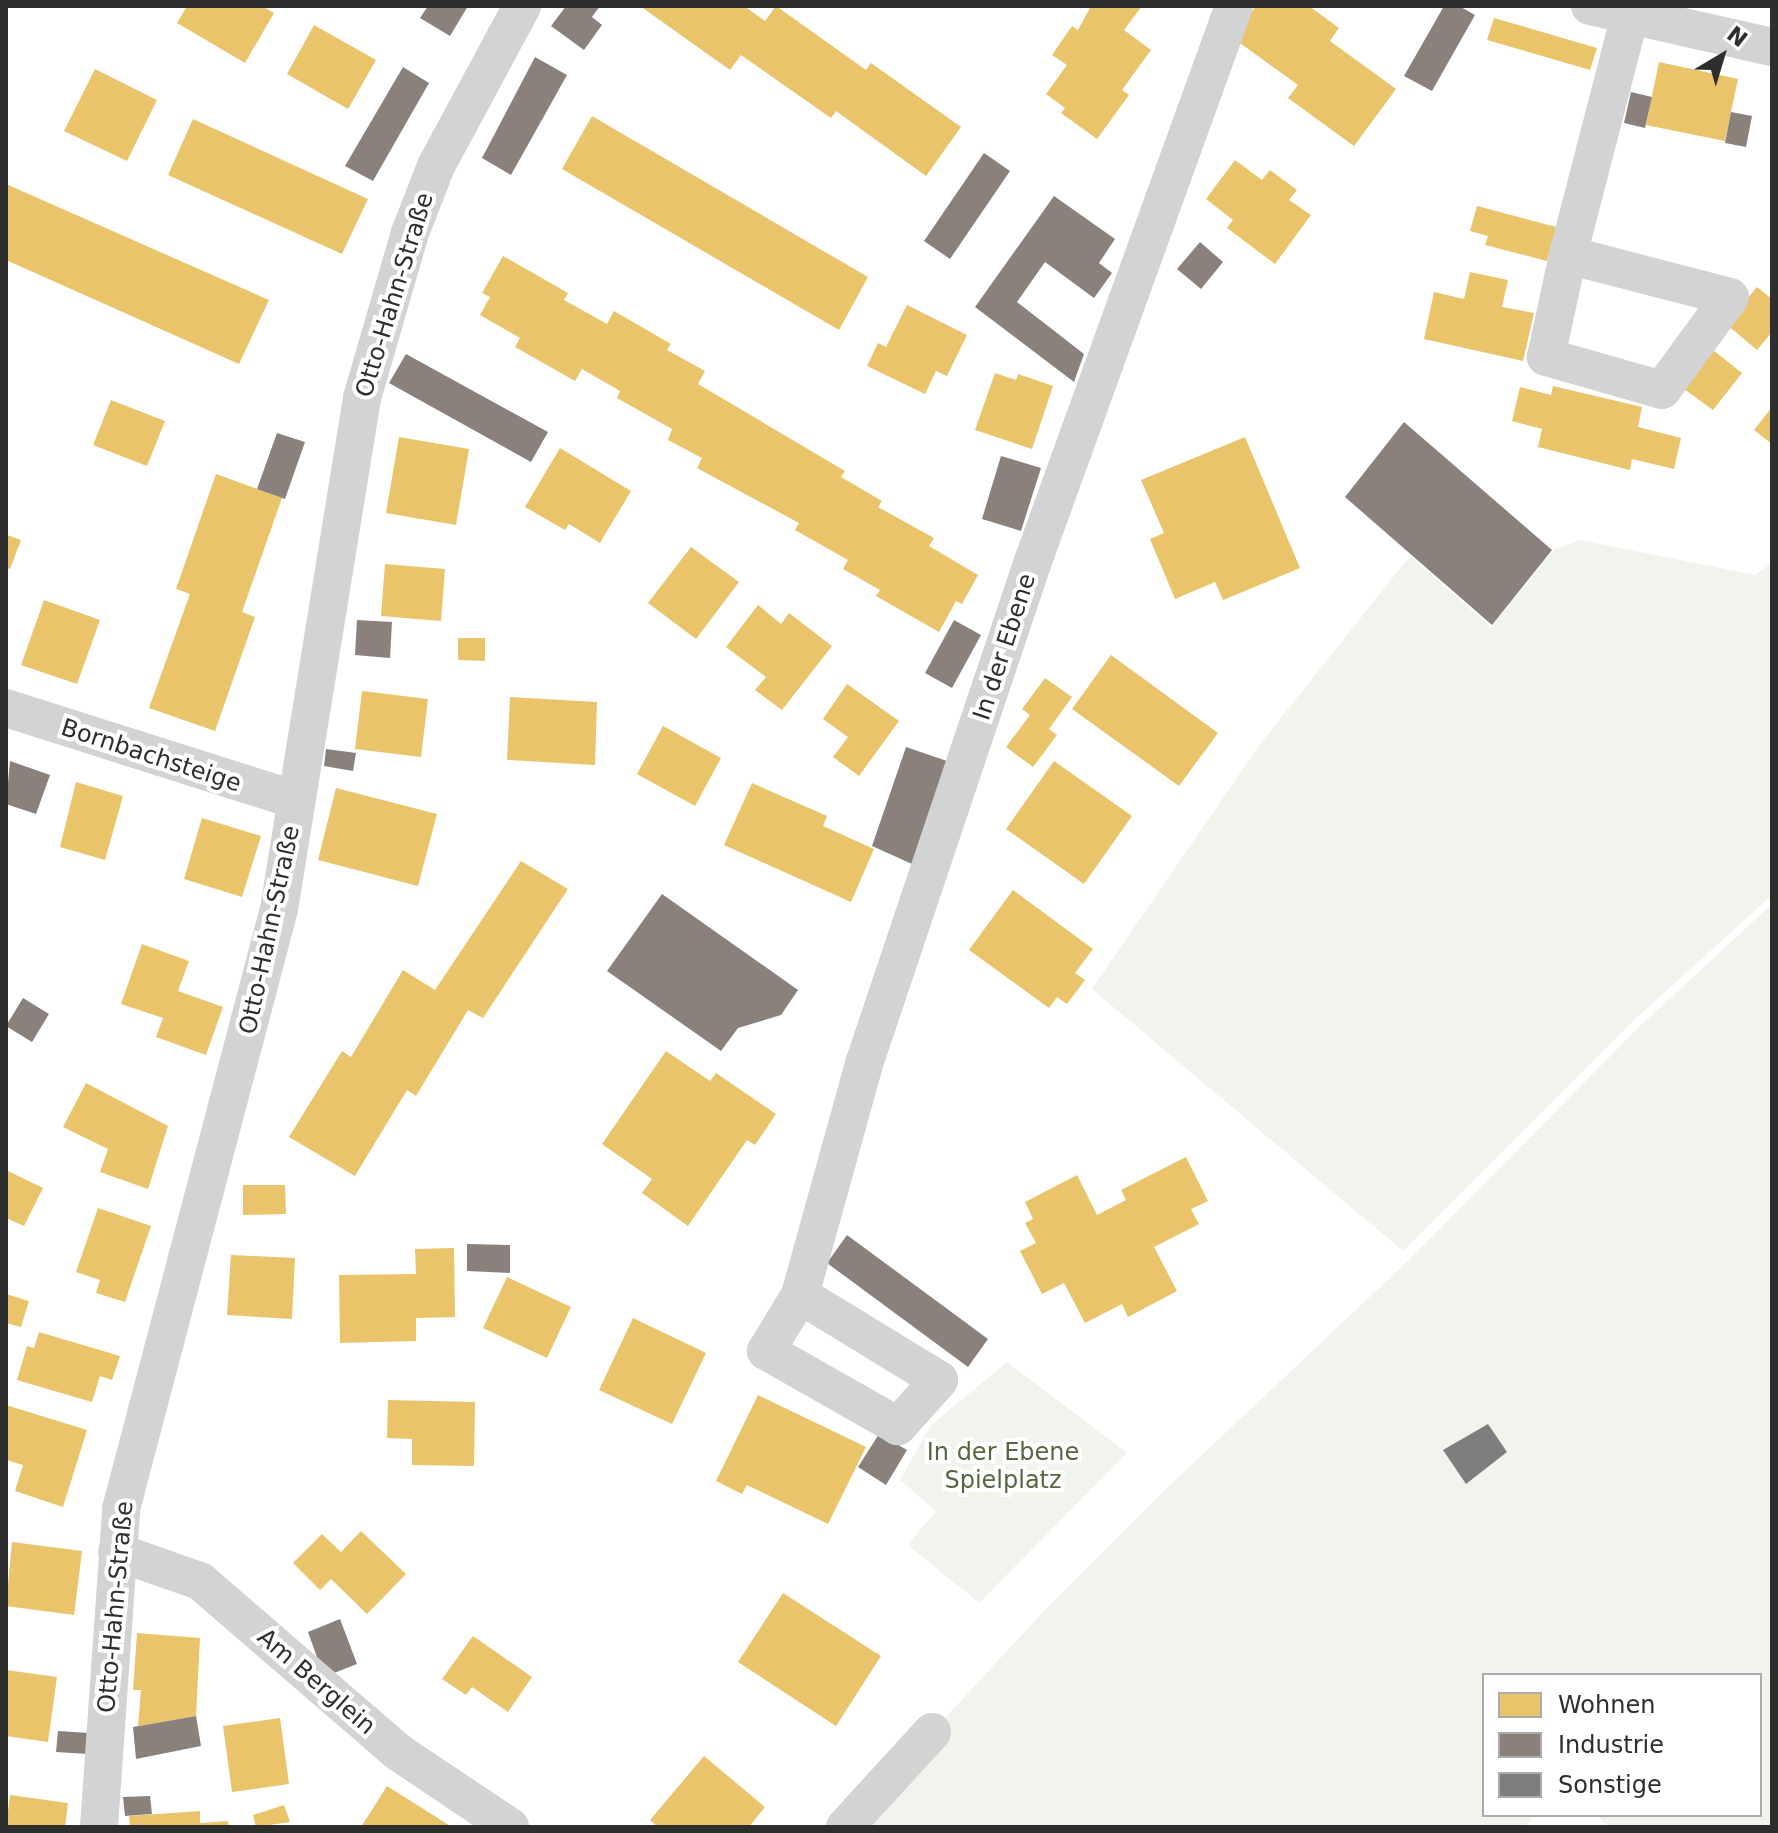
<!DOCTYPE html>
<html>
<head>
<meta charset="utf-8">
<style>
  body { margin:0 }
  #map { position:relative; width:1778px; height:1833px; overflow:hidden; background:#fff; font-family:"DejaVu Sans",sans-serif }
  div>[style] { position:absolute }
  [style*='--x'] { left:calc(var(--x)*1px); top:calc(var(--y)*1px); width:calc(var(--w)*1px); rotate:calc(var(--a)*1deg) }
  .green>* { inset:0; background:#f1f4ec }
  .homes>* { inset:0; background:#e9c46a }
  .industry>* { inset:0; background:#8a817c }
  .building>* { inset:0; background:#7e7e7e }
  .minor>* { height:38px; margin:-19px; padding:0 19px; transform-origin:19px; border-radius:19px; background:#d3d3d3 }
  span { translate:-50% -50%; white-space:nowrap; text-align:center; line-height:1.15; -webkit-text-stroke:8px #fff; paint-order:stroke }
  .street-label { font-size:24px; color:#2e2e2e }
  .park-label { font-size:24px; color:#56673f }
  .frame { position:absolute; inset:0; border:8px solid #2e2e2e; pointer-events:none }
  .legend { position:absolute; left:1482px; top:1673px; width:280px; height:144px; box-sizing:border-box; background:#fff; border:2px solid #ababab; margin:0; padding:10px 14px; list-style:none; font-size:24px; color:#2e2e2e }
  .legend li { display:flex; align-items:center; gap:16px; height:40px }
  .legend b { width:40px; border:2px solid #ababab }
  .north { position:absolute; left:1682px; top:16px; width:80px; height:80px; -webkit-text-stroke:6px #fff; paint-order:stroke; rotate:38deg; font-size:22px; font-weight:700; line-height:32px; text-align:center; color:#2e2e2e }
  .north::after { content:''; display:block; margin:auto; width:28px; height:36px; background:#2e2e2e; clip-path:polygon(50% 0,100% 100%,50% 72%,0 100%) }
</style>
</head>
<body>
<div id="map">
  <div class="green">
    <i style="clip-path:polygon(1581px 540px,1755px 575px,1772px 563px,1772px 895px,1633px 1021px,1403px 1251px,1092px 989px,1260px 744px,1410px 556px,1491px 627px,1555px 549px)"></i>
    <i style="clip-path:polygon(1772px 904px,1772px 1827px,1608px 1827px,1598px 1815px,1760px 1815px,1760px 1675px,1484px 1675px,1484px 1815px,1535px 1815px,1525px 1827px,844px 1827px,1044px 1611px,1169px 1486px,1411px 1258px,1639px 1027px)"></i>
    <i style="clip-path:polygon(1007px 1362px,1127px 1453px,979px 1603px,908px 1545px,936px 1511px,900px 1480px,931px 1425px)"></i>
  </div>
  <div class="homes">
    <i style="clip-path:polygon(187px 6px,262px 6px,274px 13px,245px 63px,177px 23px)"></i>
    <i style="clip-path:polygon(640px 6px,744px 6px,765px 21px,776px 6px,866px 70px,871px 63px,961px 127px,926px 176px,836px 111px,831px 118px,741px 55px,730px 70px)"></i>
    <i style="clip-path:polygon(1091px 6px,1142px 6px,1124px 30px,1151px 50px,1122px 90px,1129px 95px,1097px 139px,1061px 113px,1065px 108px,1046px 94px,1067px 65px,1052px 55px,1072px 26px,1078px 30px)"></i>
    <i style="clip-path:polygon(1256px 6px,1309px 6px,1339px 28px,1330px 41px,1396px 89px,1354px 146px,1288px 98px,1298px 85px,1233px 38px)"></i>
    <i style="clip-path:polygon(1494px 18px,1597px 48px,1590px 70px,1487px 40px)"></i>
    <i style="clip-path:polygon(314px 25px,376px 60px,348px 109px,287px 74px)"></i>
    <i style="clip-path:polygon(1659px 62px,1738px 79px,1725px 141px,1646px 125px)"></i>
    <i style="clip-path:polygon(95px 69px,157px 100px,127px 161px,64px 131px)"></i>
    <i style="clip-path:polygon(592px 116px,868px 277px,839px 330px,562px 169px)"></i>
    <i style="clip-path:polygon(193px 119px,368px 199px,342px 254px,168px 175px)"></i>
    <i style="clip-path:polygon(1235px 160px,1262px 180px,1270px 170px,1297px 190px,1289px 200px,1311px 215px,1275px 264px,1227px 228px,1233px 220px,1206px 199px)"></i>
    <i style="clip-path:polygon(6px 184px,269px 300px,239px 364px,6px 260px)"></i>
    <i style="clip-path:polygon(1477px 206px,1556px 227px,1547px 261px,1485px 245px,1488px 236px,1470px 231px)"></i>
    <i style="clip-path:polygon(503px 256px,568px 293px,564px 300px,607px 324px,614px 311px,671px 344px,667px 350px,705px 371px,698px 384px,845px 471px,841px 477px,882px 501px,878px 507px,934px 538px,929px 546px,978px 575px,962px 604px,956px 601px,939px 632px,876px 596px,880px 590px,843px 569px,848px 560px,795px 530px,799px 523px,697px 468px,702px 458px,668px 440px,672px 429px,617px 398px,620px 391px,582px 369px,575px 381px,515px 347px,520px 338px,480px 315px,490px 297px,482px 293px)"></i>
    <i style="clip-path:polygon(1470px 272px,1508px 280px,1502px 307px,1534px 313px,1523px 361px,1424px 339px,1434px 292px,1464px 299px)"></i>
    <i style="clip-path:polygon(1757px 287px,1772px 299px,1772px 332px,1757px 350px,1726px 324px)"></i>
    <i style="clip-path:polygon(907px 305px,967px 335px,947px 376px,936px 371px,925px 394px,867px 366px,878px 343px,886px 347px)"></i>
    <i style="clip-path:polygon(1713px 350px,1742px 373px,1713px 410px,1684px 389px)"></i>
    <i style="clip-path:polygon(995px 373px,1016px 380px,1018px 374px,1053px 386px,1032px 449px,975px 430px)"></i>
    <i style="clip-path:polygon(1553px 386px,1642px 407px,1638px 427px,1681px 438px,1674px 469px,1632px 459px,1630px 470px,1538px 447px,1542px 429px,1512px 421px,1520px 387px,1551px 395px)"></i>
    <i style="clip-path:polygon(111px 400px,165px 421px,147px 466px,93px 445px)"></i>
    <i style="clip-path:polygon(1772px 407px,1772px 444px,1754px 430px)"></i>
    <i style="clip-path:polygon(399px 437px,469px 449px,456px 525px,386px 513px)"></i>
    <i style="clip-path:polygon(1245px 437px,1300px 568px,1223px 600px,1215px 582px,1175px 599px,1150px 539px,1164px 533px,1141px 480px)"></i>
    <i style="clip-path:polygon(560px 448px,631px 491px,600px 543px,569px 524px,565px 530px,525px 507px)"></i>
    <i style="clip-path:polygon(216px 474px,282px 498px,242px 612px,255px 617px,215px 731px,149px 708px,190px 594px,176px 589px)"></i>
    <i style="clip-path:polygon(7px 535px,21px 540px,10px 569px,6px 568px)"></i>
    <i style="clip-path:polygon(691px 547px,739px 582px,696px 639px,648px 603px)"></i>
    <i style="clip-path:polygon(385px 564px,445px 569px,441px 621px,381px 616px)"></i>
    <i style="clip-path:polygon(44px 600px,100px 620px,77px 684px,21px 665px)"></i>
    <i style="clip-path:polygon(758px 605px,781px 624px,789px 613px,832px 646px,782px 710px,755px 690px,766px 677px,726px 647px)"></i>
    <i style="clip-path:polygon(458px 638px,485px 638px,485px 661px,458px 660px)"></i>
    <i style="clip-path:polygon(1111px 655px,1218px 733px,1179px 786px,1072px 709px)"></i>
    <i style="clip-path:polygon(1045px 678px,1072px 697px,1049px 729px,1057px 735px,1033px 767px,1006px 747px,1030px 715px,1022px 709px)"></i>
    <i style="clip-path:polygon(847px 684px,899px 721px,859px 776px,833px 757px,848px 737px,823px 719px)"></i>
    <i style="clip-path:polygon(362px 691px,428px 699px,421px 757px,355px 749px)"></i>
    <i style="clip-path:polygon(510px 697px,597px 702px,595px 765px,507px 760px)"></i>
    <i style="clip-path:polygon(663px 726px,721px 758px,695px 806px,637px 774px)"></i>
    <i style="clip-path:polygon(1054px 761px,1132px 816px,1084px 884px,1006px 829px)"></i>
    <i style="clip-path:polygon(76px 782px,123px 796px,105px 860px,60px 847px)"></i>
    <i style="clip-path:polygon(752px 783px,827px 816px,823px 826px,874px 849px,851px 902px,724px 845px)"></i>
    <i style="clip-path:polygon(336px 788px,437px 814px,418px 886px,318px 860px)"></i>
    <i style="clip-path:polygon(202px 818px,261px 836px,242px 897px,184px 879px)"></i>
    <i style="clip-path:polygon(521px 861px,568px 889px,483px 1018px,468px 1010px,416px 1096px,407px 1090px,355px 1176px,289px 1137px,342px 1051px,351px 1057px,403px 970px,435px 990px)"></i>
    <i style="clip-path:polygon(1013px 890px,1093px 949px,1075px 973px,1085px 980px,1067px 1004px,1057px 997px,1049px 1008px,969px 950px)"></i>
    <i style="clip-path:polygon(142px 944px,189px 961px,178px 991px,223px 1007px,206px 1055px,156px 1037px,163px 1018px,121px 1004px)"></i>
    <i style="clip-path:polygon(666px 1051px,710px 1081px,716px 1073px,776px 1114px,755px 1145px,747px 1140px,688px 1226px,642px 1193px,652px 1179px,602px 1144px)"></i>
    <i style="clip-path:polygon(86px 1083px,168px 1126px,148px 1189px,100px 1172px,108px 1149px,63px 1127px)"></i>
    <i style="clip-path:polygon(1186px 1157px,1208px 1201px,1191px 1209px,1199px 1224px,1154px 1247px,1177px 1291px,1128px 1317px,1122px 1304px,1085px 1323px,1064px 1283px,1042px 1294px,1020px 1251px,1036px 1243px,1025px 1223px,1033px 1219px,1025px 1202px,1077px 1175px,1097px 1215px,1126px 1200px,1121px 1190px)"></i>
    <i style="clip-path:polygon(6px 1170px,43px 1188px,24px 1226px,6px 1218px)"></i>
    <i style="clip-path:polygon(243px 1185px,285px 1185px,286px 1214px,243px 1215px)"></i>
    <i style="clip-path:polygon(98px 1208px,151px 1226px,125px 1302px,96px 1293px,100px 1280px,76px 1272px)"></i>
    <i style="clip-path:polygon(454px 1248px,455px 1317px,416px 1318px,416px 1341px,340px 1343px,339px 1275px,416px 1274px,415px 1249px)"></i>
    <i style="clip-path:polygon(231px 1255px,295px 1258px,292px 1319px,227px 1315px)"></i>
    <i style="clip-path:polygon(507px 1277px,571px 1307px,547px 1358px,483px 1328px)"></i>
    <i style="clip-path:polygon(6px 1294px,29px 1301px,21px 1327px,6px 1323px)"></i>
    <i style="clip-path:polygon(633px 1318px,706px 1353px,672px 1424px,599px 1390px)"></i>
    <i style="clip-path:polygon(39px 1332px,120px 1356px,112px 1380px,100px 1376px,92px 1402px,17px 1380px,27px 1346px,34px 1348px)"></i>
    <i style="clip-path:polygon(758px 1395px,866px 1447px,828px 1524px,747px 1485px,742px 1494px,716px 1481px)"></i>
    <i style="clip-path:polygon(388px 1400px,475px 1402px,474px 1466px,412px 1465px,412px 1439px,387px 1438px)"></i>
    <i style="clip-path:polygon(6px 1405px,87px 1430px,63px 1507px,15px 1491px,23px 1465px,6px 1460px)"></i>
    <i style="clip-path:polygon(361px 1531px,406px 1574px,367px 1614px,331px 1579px,320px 1590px,293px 1563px,322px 1534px,341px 1552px)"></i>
    <i style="clip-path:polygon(12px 1542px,82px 1551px,74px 1615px,6px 1606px)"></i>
    <i style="clip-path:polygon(783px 1593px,881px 1656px,836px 1726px,738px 1662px)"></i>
    <i style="clip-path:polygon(137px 1633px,200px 1638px,196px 1716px,138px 1726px,141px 1690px,133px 1690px)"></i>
    <i style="clip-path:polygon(473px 1636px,532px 1677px,508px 1712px,472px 1687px,466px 1695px,442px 1679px)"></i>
    <i style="clip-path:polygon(6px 1670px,57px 1677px,48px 1742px,6px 1736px)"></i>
    <i style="clip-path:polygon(280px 1718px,289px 1784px,232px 1792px,223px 1726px)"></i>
    <i style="clip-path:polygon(704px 1756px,765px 1807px,749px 1827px,658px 1827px,650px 1820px)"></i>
    <i style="clip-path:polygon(387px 1786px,452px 1827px,361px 1827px)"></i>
    <i style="clip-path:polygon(10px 1795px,68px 1803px,65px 1827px,6px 1827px)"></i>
    <i style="clip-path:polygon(284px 1805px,290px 1822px,256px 1827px,253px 1815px)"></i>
    <i style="clip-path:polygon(200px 1811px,200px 1823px,228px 1821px,229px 1827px,130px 1827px,129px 1816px)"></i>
  </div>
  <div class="industry">
    <i style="clip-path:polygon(428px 6px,468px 6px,450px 36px,420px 18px)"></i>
    <i style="clip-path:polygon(566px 6px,600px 6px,592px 17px,602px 25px,584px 50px,551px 26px)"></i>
    <i style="clip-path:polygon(1444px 6px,1459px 6px,1475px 15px,1432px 91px,1404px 76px)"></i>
    <i style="clip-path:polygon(535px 57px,567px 75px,511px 175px,482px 158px)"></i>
    <i style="clip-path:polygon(403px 67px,429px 83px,373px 181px,345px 166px)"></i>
    <i style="clip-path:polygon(1631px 92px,1652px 97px,1645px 128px,1624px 123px)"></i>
    <i style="clip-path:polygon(1731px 112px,1752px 116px,1746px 147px,1725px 143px)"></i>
    <i style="clip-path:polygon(984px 153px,1010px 171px,950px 259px,924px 241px)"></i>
    <i style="clip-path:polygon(1054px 196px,1115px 239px,1099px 263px,1112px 273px,1094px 298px,1045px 262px,1017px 302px,1084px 354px,1074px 382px,975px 307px)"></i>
    <i style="clip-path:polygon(1200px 242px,1223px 262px,1201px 289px,1177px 269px)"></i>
    <i style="clip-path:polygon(406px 354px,548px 432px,531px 462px,389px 383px)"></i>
    <i style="clip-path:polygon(1404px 422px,1552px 550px,1492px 625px,1345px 497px)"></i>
    <i style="clip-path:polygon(277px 433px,305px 442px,285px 499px,257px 489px)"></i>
    <i style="clip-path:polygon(1001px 456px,1041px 468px,1021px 531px,982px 519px)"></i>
    <i style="clip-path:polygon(357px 620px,392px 622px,390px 658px,355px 655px)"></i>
    <i style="clip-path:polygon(954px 620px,981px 635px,952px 688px,925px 673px)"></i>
    <i style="clip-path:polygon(906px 747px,947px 761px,912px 864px,872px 846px)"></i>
    <i style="clip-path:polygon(326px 749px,356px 753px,353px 771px,324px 766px)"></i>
    <i style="clip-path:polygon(10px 761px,50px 775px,36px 814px,6px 804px)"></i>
    <i style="clip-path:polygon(662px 894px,798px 990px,781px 1015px,738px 1028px,721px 1051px,607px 971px)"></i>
    <i style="clip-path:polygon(23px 998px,49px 1014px,32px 1042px,6px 1026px)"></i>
    <i style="clip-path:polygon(847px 1235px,988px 1339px,968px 1367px,827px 1263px)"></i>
    <i style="clip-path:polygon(467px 1244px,510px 1245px,510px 1273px,467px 1271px)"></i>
    <i style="clip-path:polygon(879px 1434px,907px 1450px,886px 1485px,858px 1467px)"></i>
    <i style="clip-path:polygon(340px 1619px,357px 1664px,324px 1677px,308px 1632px)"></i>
    <i style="clip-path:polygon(196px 1716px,201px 1746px,136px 1759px,133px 1727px)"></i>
    <i style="clip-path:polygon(58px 1731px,89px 1733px,88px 1754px,56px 1752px)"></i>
    <i style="clip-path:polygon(150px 1796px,152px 1814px,125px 1816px,123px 1797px)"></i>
  </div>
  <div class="building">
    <i style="clip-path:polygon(1488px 1424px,1507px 1452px,1466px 1484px,1443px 1450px)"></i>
  </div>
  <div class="minor">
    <i style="--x:1590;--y:6;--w:187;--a:12.7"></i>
    <i style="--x:1568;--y:255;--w:167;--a:14.5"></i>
    <i style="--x:1730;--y:297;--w:115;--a:126.2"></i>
    <i style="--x:1662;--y:390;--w:121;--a:-164.1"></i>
    <i style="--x:1546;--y:357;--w:104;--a:-77.8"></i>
    <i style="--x:1568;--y:255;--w:248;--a:-75.5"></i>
    <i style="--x:6;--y:708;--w:304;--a:17.6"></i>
    <i style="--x:800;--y:1295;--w:163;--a:31.4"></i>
    <i style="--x:939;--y:1380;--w:62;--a:131.7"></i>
    <i style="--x:898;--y:1426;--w:152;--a:-150.4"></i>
    <i style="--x:766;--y:1351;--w:66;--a:-58.7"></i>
    <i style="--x:800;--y:1295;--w:243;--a:-74.5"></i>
    <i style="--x:865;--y:1061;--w:527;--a:-71.43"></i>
    <i style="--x:1033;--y:561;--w:590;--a:-70.09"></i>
    <i style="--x:117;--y:1552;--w:88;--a:19.3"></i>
    <i style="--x:200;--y:1581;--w:262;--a:40.8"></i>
    <i style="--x:398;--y:1752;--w:135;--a:33.8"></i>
    <i style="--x:99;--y:1827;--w:319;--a:-86"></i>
    <i style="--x:121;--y:1509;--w:620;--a:-75.25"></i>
    <i style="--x:279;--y:909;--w:518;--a:-80.77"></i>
    <i style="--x:362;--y:398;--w:172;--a:-73.8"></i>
    <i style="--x:410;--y:233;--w:72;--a:-68.8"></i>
    <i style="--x:436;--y:166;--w:182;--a:-61.7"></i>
    <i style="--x:845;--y:1827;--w:129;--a:-47.5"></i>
  </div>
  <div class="street-label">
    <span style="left:395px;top:295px;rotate:-73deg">Otto-Hahn-Straße</span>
    <span style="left:1005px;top:647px;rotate:-72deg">In der Ebene</span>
    <span style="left:151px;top:756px;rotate:18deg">Bornbachsteige</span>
    <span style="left:270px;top:930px;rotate:-78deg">Otto-Hahn-Straße</span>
    <span style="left:116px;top:1607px;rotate:-85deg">Otto-Hahn-Straße</span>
    <span style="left:316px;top:1682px;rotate:41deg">Am Berglein</span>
  </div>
  <div class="park-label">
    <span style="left:1003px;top:1467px">In der Ebene<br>Spielplatz</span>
  </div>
  <div class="frame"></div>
  <ul class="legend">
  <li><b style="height:22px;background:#e9c46a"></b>Wohnen</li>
  <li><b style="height:22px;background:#8a817c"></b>Industrie</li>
  <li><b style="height:22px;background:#7e7e7e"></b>Sonstige</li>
  </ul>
  <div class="north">N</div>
</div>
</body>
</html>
